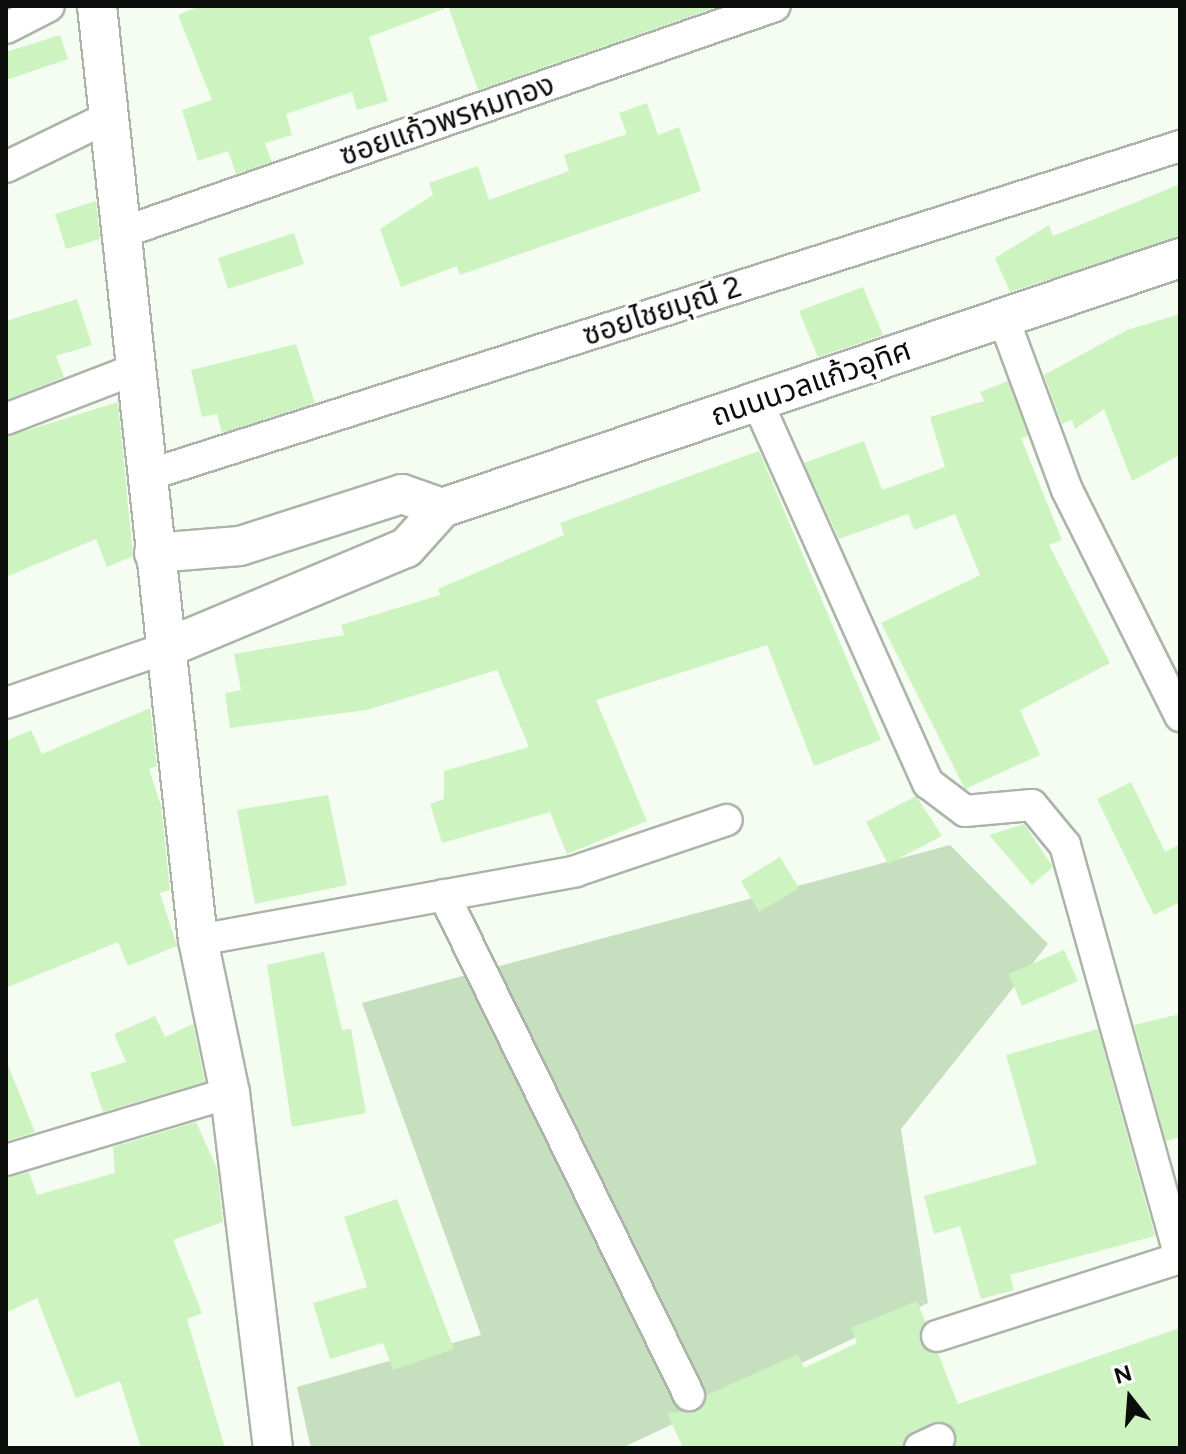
<!DOCTYPE html>
<html>
<head>
<meta charset="utf-8">
<style>
  body { margin:0 }
  #map { position:relative; width:1186px; height:1454px; overflow:hidden; background:#f5fdf2; font-family:Figtree,"Noto Sans Thai",sans-serif }
  div>[style] { position:absolute }
  [style*='--x'] { left:calc(var(--x)*1px); top:calc(var(--y)*1px); width:calc(var(--w)*1px); rotate:calc(var(--a)*1deg) }
  .green>* { inset:0; background:#c6dfbe }
  .building>* { inset:0; background:#cdf3c0 }
  .roads { filter:drop-shadow(2px 0 #acb4aa) drop-shadow(-2px 0 #acb4aa) drop-shadow(0 2px #acb4aa) drop-shadow(0 -2px #acb4aa) }
  .minor>* { height:30px; margin:-15px; padding:0 15px; transform-origin:15px; border-radius:15px; background:#fff }
  .tertiary>* { height:38px; margin:-19px; padding:0 19px; transform-origin:19px; border-radius:19px; background:#fff }
  span { translate:-50% -50%; white-space:nowrap; text-align:center; line-height:1.15; -webkit-text-stroke:6px #fff; paint-order:stroke }
  .street-label { font-size:30px; color:#0b0d0a }
  .frame { position:absolute; inset:0; border:8px solid #0b0d0a; pointer-events:none }
  .north { position:absolute; left:1090px; top:1358px; width:80px; height:80px; -webkit-text-stroke:6px #fff; paint-order:stroke; rotate:343deg; font-size:22px; font-weight:700; line-height:32px; text-align:center; color:#0b0d0a }
  .north::after { content:''; display:block; margin:auto; width:28px; height:36px; background:#0b0d0a; clip-path:polygon(50% 0,100% 100%,50% 72%,0 100%) }
</style>
</head>
<body>
<div id="map">
  <div class="green">
    <i style="clip-path:polygon(950px 845px,1048px 944px,901px 1129px,928px 1303px,622px 1448px,311px 1448px,297px 1387px,481px 1335px,362px 1003px)"></i>
  </div>
  <div class="building">
    <i style="clip-path:polygon(200px 6px,444px 6px,444px 9px,369px 37px,388px 101px,357px 110px,352px 92px,286px 114px,292px 135px,265px 143px,272px 162px,236px 174px,228px 151px,198px 161px,182px 110px,212px 100px,178px 15px)"></i>
    <i style="clip-path:polygon(448px 6px,717px 6px,717px 7px,478px 90px)"></i>
    <i style="clip-path:polygon(60px 35px,68px 59px,6px 80px,6px 52px)"></i>
    <i style="clip-path:polygon(647px 103px,658px 135px,679px 127px,701px 191px,460px 275px,457px 266px,401px 287px,380px 229px,433px 195px,429px 183px,478px 166px,489px 200px,569px 171px,564px 155px,627px 134px,619px 113px)"></i>
    <i style="clip-path:polygon(1180px 184px,1180px 237px,1010px 292px,995px 258px,1049px 225px,1053px 236px)"></i>
    <i style="clip-path:polygon(96px 201px,100px 239px,66px 249px,55px 214px)"></i>
    <i style="clip-path:polygon(294px 233px,304px 264px,228px 289px,218px 258px)"></i>
    <i style="clip-path:polygon(863px 287px,883px 335px,818px 357px,799px 311px)"></i>
    <i style="clip-path:polygon(77px 299px,92px 345px,56px 356px,64px 377px,6px 400px,6px 321px)"></i>
    <i style="clip-path:polygon(1180px 314px,1180px 455px,1132px 481px,1104px 409px,1075px 429px,1072px 420px,1062px 424px,1044px 375px,1127px 330px)"></i>
    <i style="clip-path:polygon(296px 344px,315px 403px,222px 433px,217px 414px,202px 417px,191px 370px)"></i>
    <i style="clip-path:polygon(1008px 381px,1028px 436px,1021px 438px,1062px 540px,1049px 545px,1110px 663px,1020px 710px,1040px 755px,965px 789px,881px 623px,980px 575px,955px 514px,914px 530px,908px 514px,839px 539px,804px 463px,864px 441px,882px 490px,945px 467px,930px 417px,984px 401px,980px 392px)"></i>
    <i style="clip-path:polygon(118px 402px,133px 556px,107px 567px,96px 539px,6px 577px,6px 437px)"></i>
    <i style="clip-path:polygon(759px 451px,881px 740px,814px 766px,767px 645px,596px 700px,647px 821px,567px 854px,550px 812px,442px 843px,430px 804px,444px 799px,444px 771px,529px 747px,497px 670px,367px 710px,230px 728px,225px 693px,241px 690px,234px 654px,344px 635px,341px 625px,440px 595px,438px 589px,564px 535px,560px 523px)"></i>
    <i style="clip-path:polygon(150px 708px,157px 766px,149px 769px,161px 806px,170px 890px,160px 893px,177px 946px,128px 966px,118px 942px,6px 988px,6px 741px,31px 730px,42px 754px)"></i>
    <i style="clip-path:polygon(1131px 782px,1165px 852px,1180px 844px,1180px 902px,1154px 915px,1097px 799px)"></i>
    <i style="clip-path:polygon(328px 795px,347px 885px,255px 904px,237px 810px)"></i>
    <i style="clip-path:polygon(916px 796px,942px 836px,888px 864px,866px 822px)"></i>
    <i style="clip-path:polygon(1024px 824px,1053px 867px,1032px 885px,989px 835px)"></i>
    <i style="clip-path:polygon(780px 857px,799px 888px,759px 912px,741px 881px)"></i>
    <i style="clip-path:polygon(1064px 950px,1078px 981px,1022px 1006px,1009px 974px)"></i>
    <i style="clip-path:polygon(324px 952px,342px 1030px,351px 1029px,366px 1113px,292px 1127px,267px 965px)"></i>
    <i style="clip-path:polygon(1180px 1014px,1180px 1137px,1166px 1141px,1134px 1025px)"></i>
    <i style="clip-path:polygon(155px 1016px,165px 1037px,193px 1024px,205px 1082px,103px 1112px,90px 1073px,126px 1062px,114px 1034px)"></i>
    <i style="clip-path:polygon(1098px 1029px,1155px 1236px,1010px 1275px,1014px 1290px,981px 1299px,960px 1226px,934px 1234px,924px 1196px,1037px 1164px,1006px 1055px)"></i>
    <i style="clip-path:polygon(6px 1060px,35px 1132px,6px 1141px)"></i>
    <i style="clip-path:polygon(196px 1122px,217px 1168px,223px 1222px,173px 1240px,202px 1313px,187px 1319px,225px 1448px,141px 1448px,120px 1381px,76px 1398px,37px 1298px,6px 1313px,6px 1178px,29px 1172px,37px 1195px,115px 1173px,113px 1147px)"></i>
    <i style="clip-path:polygon(397px 1199px,454px 1349px,393px 1370px,383px 1343px,330px 1359px,313px 1303px,367px 1287px,344px 1217px)"></i>
    <i style="clip-path:polygon(917px 1301px,926px 1323px,920px 1342px,938px 1353px,958px 1404px,1180px 1328px,1180px 1448px,954px 1448px,955px 1431px,940px 1421px,912px 1432px,902px 1448px,683px 1448px,667px 1413px,696px 1411px,707px 1395px,798px 1354px,804px 1368px,857px 1343px,851px 1328px)"></i>
  </div>
  <div class="roads">
    <div class="minor">
      <i style="--x:6;--y:28;--w:48;--a:-27.1"></i>
      <i style="--x:6;--y:167;--w:112;--a:-25.9"></i>
      <i style="--x:118;--y:234;--w:695;--a:-19.14"></i>
      <i style="--x:1003;--y:317;--w:184;--a:69.7"></i>
      <i style="--x:1067;--y:490;--w:253;--a:63.4"></i>
      <i style="--x:757;--y:401;--w:419;--a:65.9"></i>
      <i style="--x:928;--y:783;--w:46;--a:37.1"></i>
      <i style="--x:965;--y:811;--w:67;--a:-5.1"></i>
      <i style="--x:1032;--y:805;--w:52;--a:50.5"></i>
      <i style="--x:1065;--y:845;--w:428;--a:74.4"></i>
      <i style="--x:6;--y:419;--w:136;--a:-21.1"></i>
      <i style="--x:145;--y:476;--w:1086;--a:-17.68"></i>
      <i style="--x:6;--y:703;--w:167;--a:-18.9"></i>
      <i style="--x:444;--y:895;--w:557;--a:63.9"></i>
      <i style="--x:198;--y:940;--w:384;--a:-10.3"></i>
      <i style="--x:576;--y:871;--w:159;--a:-18.7"></i>
      <i style="--x:6;--y:1160;--w:234;--a:-16.7"></i>
      <i style="--x:937;--y:1336;--w:255;--a:-17.8"></i>
      <i style="--x:920;--y:1448;--w:21;--a:-25"></i>
    </div>
    <div class="tertiary">
      <i style="--x:97;--y:6;--w:939;--a:83.83"></i>
      <i style="--x:198;--y:940;--w:156;--a:78.2"></i>
      <i style="--x:230;--y:1093;--w:358;--a:83.1"></i>
      <i style="--x:154;--y:553;--w:86;--a:-4.7"></i>
      <i style="--x:240;--y:546;--w:170;--a:-17.8"></i>
      <i style="--x:402;--y:494;--w:42;--a:19.3"></i>
      <i style="--x:164;--y:649;--w:262;--a:-22.7"></i>
      <i style="--x:406;--y:548;--w:54;--a:-48"></i>
      <i style="--x:442;--y:508;--w:779;--a:-18.71"></i>
    </div>
  </div>
  <div class="street-label">
    <span style="left:447px;top:120px;rotate:-19deg">ซอยแก้วพรหมทอง</span>
    <span style="left:662px;top:311px;rotate:-18deg">ซอยไชยมุณี 2</span>
    <span style="left:811px;top:383px;rotate:-19deg">ถนนนวลแก้วอุทิศ</span>
  </div>
  <div class="frame"></div>
  <div class="north">N</div>
</div>
</body>
</html>
